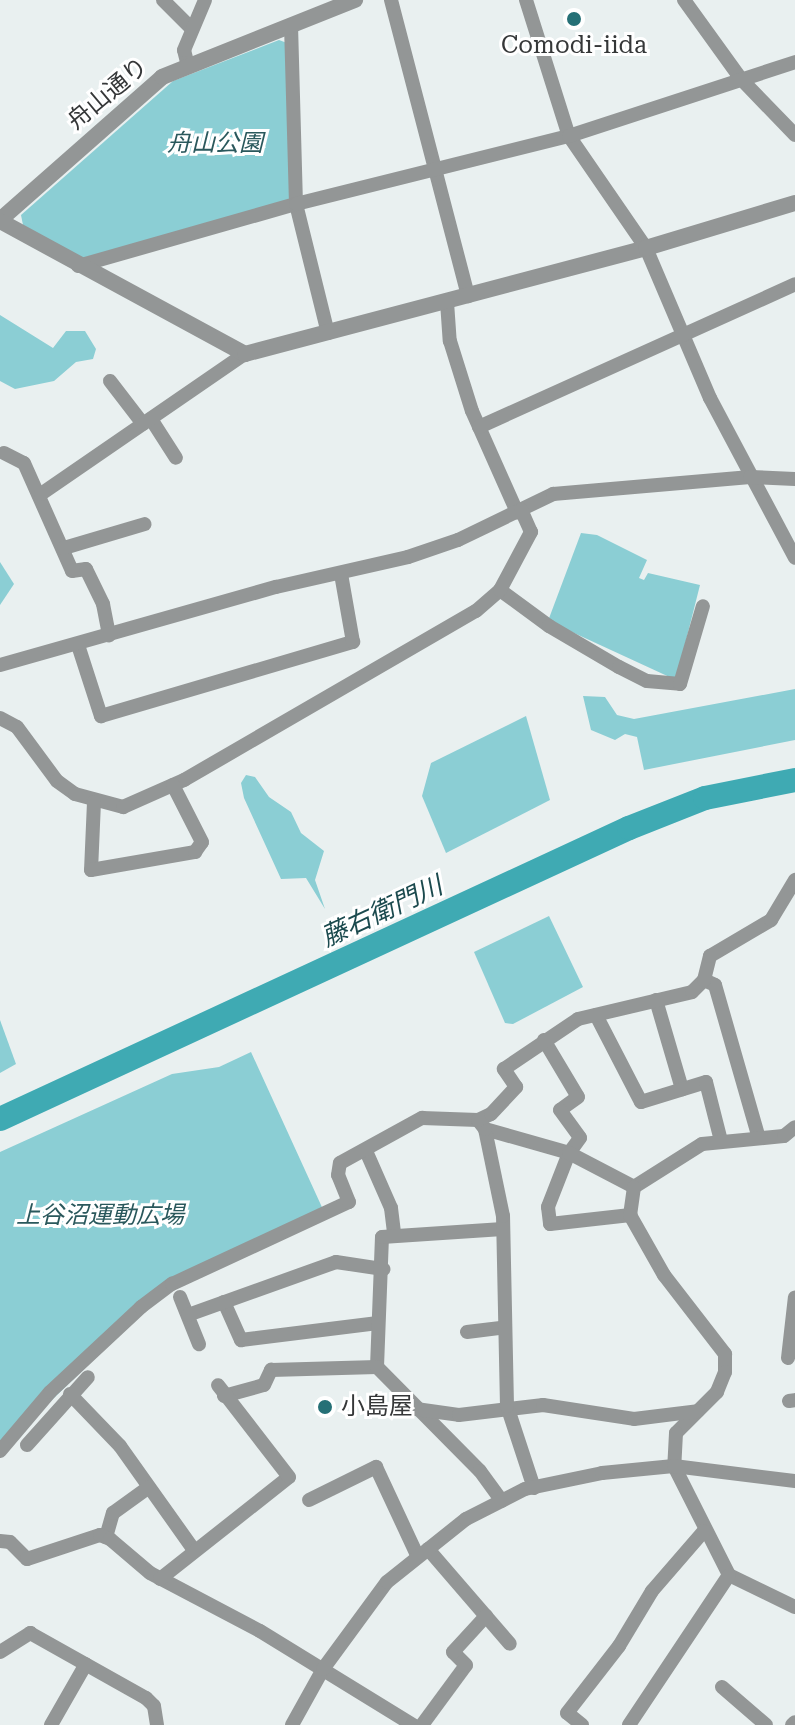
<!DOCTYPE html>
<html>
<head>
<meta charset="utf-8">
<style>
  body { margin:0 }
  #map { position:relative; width:795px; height:1725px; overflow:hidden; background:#e9f0f0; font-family:"Roboto Serif","Noto Sans JP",serif }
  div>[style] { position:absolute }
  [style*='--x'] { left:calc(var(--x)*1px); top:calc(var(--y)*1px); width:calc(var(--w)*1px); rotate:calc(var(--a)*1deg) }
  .green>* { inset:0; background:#8bced4 }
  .river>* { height:24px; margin:-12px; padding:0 12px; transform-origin:12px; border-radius:12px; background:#3faab3 }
  .minor>* { height:14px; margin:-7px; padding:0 7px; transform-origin:7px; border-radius:7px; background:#939696 }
  .tertiary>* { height:16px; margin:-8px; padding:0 8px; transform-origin:8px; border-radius:8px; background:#939696 }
  .dots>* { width:22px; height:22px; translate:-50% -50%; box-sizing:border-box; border:4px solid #fff; border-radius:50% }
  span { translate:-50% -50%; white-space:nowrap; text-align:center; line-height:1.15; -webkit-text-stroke:6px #fff; paint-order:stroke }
  .poi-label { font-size:24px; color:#353738 }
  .left { translate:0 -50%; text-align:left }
  .street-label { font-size:24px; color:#353738 }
  .park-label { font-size:24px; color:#2a585c; font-style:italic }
  .water-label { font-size:26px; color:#1b4a4e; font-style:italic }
</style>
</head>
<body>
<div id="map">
  <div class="green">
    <i style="clip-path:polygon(279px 40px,287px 43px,292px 193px,287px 202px,79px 259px,23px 225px,21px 215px,173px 81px)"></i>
    <i style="clip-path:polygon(0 315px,53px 348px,66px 331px,85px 331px,96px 349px,93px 359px,76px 362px,54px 381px,15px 389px,0 381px)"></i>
    <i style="clip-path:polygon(581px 533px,597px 535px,647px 560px,639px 578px,644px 580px,648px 573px,700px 585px,676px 680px,548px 621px)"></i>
    <i style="clip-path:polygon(0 562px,14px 584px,0 605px)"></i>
    <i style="clip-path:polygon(795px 689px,795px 740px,644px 770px,637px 737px,625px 734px,615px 740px,591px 730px,583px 696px,605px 697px,617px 715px,634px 719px)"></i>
    <i style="clip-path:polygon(526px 716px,550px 800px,446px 853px,422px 796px,431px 763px)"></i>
    <i style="clip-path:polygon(246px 775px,255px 777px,269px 797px,291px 812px,301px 833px,324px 851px,315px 880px,325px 909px,306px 878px,281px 879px,244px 798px,241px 783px)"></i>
    <i style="clip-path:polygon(549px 916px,583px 987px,513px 1024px,505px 1023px,474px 952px)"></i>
    <i style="clip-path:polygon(0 1020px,16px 1064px,0 1073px)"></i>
    <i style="clip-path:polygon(251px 1052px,326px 1216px,172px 1284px,0 1450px,0 1152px,172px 1074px,219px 1067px)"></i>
  </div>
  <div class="river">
    <i style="--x:0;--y:1119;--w:693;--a:-24.83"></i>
    <i style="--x:629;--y:828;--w:82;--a:-21.5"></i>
    <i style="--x:705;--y:798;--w:92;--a:-11.3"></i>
  </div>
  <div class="minor">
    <i style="--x:163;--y:0;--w:41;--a:45"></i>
    <i style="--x:391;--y:0;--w:306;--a:75.4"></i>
    <i style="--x:526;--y:0;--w:143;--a:72.5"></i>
    <i style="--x:569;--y:136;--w:136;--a:55.5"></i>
    <i style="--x:646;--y:248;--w:163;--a:66.9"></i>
    <i style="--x:710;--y:398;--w:181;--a:62"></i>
    <i style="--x:684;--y:0;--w:97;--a:54.2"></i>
    <i style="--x:741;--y:79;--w:78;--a:46"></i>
    <i style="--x:291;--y:25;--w:179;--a:88.4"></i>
    <i style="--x:296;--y:204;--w:133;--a:76.1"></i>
    <i style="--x:188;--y:66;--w:16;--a:-104"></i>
    <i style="--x:184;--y:50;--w:54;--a:-67.2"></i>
    <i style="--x:78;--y:266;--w:227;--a:-15.9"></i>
    <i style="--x:296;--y:204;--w:281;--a:-14"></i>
    <i style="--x:569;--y:136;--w:238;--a:-18.1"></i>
    <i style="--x:447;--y:302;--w:39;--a:86"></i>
    <i style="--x:450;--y:341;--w:73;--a:72.6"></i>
    <i style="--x:472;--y:411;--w:111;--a:66"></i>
    <i style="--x:110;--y:381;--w:54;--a:52.5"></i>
    <i style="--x:151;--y:419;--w:46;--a:57.3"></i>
    <i style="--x:479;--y:427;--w:347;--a:-24.3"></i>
    <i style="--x:4;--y:453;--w:22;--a:27"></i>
    <i style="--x:24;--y:463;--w:118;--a:66"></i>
    <i style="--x:72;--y:571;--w:14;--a:-8"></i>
    <i style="--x:86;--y:569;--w:39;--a:64"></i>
    <i style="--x:103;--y:604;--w:32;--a:79"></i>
    <i style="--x:41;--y:494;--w:247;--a:-34.5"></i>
    <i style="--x:64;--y:548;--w:84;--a:-16.5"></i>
    <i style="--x:500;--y:590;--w:61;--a:36.3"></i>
    <i style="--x:549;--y:626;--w:81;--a:30.4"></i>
    <i style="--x:619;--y:667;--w:31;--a:27"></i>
    <i style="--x:647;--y:681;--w:33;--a:5"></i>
    <i style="--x:680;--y:684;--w:81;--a:-73.6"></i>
    <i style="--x:78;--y:645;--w:75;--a:72.1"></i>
    <i style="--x:101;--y:716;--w:263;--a:-16.4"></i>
    <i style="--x:353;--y:642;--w:69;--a:-100"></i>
    <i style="--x:0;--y:665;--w:287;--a:-15.8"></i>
    <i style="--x:276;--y:587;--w:135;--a:-12.8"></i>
    <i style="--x:408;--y:557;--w:53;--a:-18.8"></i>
    <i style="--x:458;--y:540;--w:106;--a:-25.8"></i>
    <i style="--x:553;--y:494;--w:198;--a:-4.9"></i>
    <i style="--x:750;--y:477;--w:45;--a:2.5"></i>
    <i style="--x:0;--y:718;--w:19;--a:28"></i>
    <i style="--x:17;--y:727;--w:67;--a:53.5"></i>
    <i style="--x:57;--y:781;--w:22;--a:36"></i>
    <i style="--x:75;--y:794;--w:50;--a:15.2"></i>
    <i style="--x:123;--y:807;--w:67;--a:-23.9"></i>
    <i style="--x:184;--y:780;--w:337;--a:-30.1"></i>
    <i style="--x:476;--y:611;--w:32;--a:-41"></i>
    <i style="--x:500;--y:590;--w:66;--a:-61.9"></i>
    <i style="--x:531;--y:532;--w:24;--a:-114"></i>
    <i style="--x:94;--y:802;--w:68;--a:92.5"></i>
    <i style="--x:91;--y:870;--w:106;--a:-9.8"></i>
    <i style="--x:195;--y:852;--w:12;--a:-55"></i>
    <i style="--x:202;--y:842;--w:64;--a:-117"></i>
    <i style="--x:704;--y:980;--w:12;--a:24"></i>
    <i style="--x:715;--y:985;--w:159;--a:74"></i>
    <i style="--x:656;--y:1000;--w:93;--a:73.7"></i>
    <i style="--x:596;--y:1015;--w:98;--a:62.7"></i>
    <i style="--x:641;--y:1102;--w:68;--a:-17.1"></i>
    <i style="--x:706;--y:1082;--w:61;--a:75.7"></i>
    <i style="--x:544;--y:1040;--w:66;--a:59.2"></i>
    <i style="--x:578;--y:1097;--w:22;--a:144"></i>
    <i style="--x:560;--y:1110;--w:34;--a:54"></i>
    <i style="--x:580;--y:1138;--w:19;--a:126"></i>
    <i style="--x:569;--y:1153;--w:58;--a:111.3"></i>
    <i style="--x:548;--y:1207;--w:17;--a:83"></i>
    <i style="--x:550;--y:1224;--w:81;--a:-6.4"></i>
    <i style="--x:485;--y:1129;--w:87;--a:15.9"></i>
    <i style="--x:569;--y:1153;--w:73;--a:27.6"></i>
    <i style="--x:634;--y:1187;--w:80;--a:-32.3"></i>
    <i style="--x:702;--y:1144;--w:82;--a:-5.6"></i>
    <i style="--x:784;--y:1136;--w:14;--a:-39"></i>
    <i style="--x:366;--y:1151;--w:62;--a:66.3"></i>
    <i style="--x:391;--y:1208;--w:25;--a:83"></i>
    <i style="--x:634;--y:1187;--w:28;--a:98"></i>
    <i style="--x:630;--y:1215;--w:69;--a:60.5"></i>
    <i style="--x:664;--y:1275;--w:100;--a:52.3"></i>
    <i style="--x:725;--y:1354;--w:18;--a:90"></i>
    <i style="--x:725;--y:1372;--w:22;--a:112"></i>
    <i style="--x:717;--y:1392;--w:58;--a:135"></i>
    <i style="--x:676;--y:1433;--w:33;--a:93"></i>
    <i style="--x:674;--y:1466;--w:122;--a:63.2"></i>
    <i style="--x:729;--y:1575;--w:73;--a:25.9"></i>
    <i style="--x:180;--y:1297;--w:51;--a:68"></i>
    <i style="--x:224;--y:1302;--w:42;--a:65.9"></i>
    <i style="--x:241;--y:1340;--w:138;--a:-7.1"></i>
    <i style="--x:188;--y:1315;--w:157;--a:-19.7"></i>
    <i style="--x:336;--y:1262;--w:48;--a:8.5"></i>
    <i style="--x:467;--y:1332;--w:38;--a:-7"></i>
    <i style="--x:788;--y:1358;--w:61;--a:-83.5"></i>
    <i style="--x:377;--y:1367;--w:130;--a:-87.8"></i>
    <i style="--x:382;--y:1237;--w:121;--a:-3.8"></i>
    <i style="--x:70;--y:1394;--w:72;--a:46.1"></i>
    <i style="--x:120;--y:1446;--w:128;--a:54.6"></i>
    <i style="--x:224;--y:1396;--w:41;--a:-15.4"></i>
    <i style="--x:264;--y:1385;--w:17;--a:-65"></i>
    <i style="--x:271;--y:1370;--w:106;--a:-1.6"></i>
    <i style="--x:377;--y:1367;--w:146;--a:45.3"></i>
    <i style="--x:480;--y:1471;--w:37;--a:54"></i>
    <i style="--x:789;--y:1401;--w:6;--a:-9"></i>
    <i style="--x:416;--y:1409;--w:43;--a:7.9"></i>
    <i style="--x:459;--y:1415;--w:85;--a:-6.8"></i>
    <i style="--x:543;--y:1405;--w:92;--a:8.7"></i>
    <i style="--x:634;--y:1419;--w:64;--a:-7.1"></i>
    <i style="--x:27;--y:1445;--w:91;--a:-48.1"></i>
    <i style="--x:0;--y:1451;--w:77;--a:-49.7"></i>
    <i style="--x:50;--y:1392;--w:125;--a:-43"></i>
    <i style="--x:141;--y:1307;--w:39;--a:-37"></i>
    <i style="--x:172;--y:1284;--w:195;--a:-24.9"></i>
    <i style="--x:349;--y:1202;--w:29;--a:-112"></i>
    <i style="--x:338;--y:1175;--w:12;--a:-81"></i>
    <i style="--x:340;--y:1163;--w:94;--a:-28.8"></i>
    <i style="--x:422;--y:1118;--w:56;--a:2"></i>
    <i style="--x:534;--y:1488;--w:86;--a:-108.2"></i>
    <i style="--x:507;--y:1406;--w:190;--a:-91.2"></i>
    <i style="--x:503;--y:1216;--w:89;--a:-101.7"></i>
    <i style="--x:485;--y:1129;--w:11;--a:-128"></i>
    <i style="--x:478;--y:1120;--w:14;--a:-25"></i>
    <i style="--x:491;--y:1114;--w:37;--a:-47"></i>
    <i style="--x:516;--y:1087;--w:22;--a:-124"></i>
    <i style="--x:504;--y:1069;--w:89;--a:-34"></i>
    <i style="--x:578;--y:1019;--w:117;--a:-13.3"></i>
    <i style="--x:692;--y:992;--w:17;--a:-45"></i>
    <i style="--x:704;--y:980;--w:25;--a:-76"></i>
    <i style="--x:710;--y:956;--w:71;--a:-30.5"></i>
    <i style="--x:771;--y:920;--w:47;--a:-59"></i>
    <i style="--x:309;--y:1500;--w:75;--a:-26.2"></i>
    <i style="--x:376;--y:1467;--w:99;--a:65"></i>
    <i style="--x:106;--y:1537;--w:25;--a:-74"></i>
    <i style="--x:113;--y:1513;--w:44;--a:-35.8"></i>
    <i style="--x:0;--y:1541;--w:10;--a:6"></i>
    <i style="--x:10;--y:1542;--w:24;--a:45"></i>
    <i style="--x:27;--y:1559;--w:77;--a:-18.2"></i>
    <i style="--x:100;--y:1535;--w:11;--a:22"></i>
    <i style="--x:110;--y:1539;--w:52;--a:40.4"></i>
    <i style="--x:150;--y:1573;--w:124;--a:27.8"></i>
    <i style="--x:260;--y:1631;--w:180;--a:31.6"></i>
    <i style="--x:428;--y:1549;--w:125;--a:49.2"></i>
    <i style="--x:160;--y:1579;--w:164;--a:-38.3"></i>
    <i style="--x:289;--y:1477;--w:116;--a:-127.7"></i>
    <i style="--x:0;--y:1652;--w:36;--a:-32"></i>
    <i style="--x:30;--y:1633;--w:133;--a:29.3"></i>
    <i style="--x:146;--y:1698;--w:11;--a:45"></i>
    <i style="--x:154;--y:1706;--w:19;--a:81"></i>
    <i style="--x:722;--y:1687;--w:58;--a:40.8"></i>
    <i style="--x:51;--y:1725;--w:70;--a:-60.2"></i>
    <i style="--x:292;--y:1725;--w:64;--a:-61"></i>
    <i style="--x:323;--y:1669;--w:108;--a:-53.7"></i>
    <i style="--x:387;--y:1582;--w:101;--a:-38.6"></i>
    <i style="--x:466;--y:1519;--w:66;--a:-27"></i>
    <i style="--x:525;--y:1489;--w:79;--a:-11.7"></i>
    <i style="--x:602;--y:1473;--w:72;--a:-5.6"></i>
    <i style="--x:674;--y:1466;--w:122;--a:7.1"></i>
    <i style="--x:422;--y:1725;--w:74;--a:-53.7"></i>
    <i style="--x:466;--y:1665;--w:18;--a:-135"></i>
    <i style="--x:453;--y:1652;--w:49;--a:-47.5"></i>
    <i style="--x:582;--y:1725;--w:19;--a:-141"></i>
    <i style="--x:567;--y:1713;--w:85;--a:-52.2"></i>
    <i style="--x:619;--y:1646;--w:64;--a:-59"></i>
    <i style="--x:652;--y:1591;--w:79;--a:-49.1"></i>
    <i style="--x:629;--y:1725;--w:180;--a:-56.3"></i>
    <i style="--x:792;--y:1725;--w:4;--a:-45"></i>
  </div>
  <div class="tertiary">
    <i style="--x:0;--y:220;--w:216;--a:-41.4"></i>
    <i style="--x:162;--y:77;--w:208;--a:-21.8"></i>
    <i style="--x:0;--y:221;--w:279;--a:28.5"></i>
    <i style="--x:245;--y:354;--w:415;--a:-14.8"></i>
    <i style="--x:646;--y:248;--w:156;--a:-16.8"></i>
  </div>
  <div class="dots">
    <i style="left:574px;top:19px;background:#257076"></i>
    <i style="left:325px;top:1407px;background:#257076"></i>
  </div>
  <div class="poi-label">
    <span style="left:574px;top:46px">Comodi-iida</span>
    <span class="left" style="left:341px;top:1407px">小島屋</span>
  </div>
  <div class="street-label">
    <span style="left:108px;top:94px;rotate:-40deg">舟山通り</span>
  </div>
  <div class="park-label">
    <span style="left:215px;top:144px">舟山公園</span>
    <span style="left:100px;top:1216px">上谷沼運動広場</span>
  </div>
  <div class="water-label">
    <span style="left:382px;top:912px;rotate:-25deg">藤右衛門川</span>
  </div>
</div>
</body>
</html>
